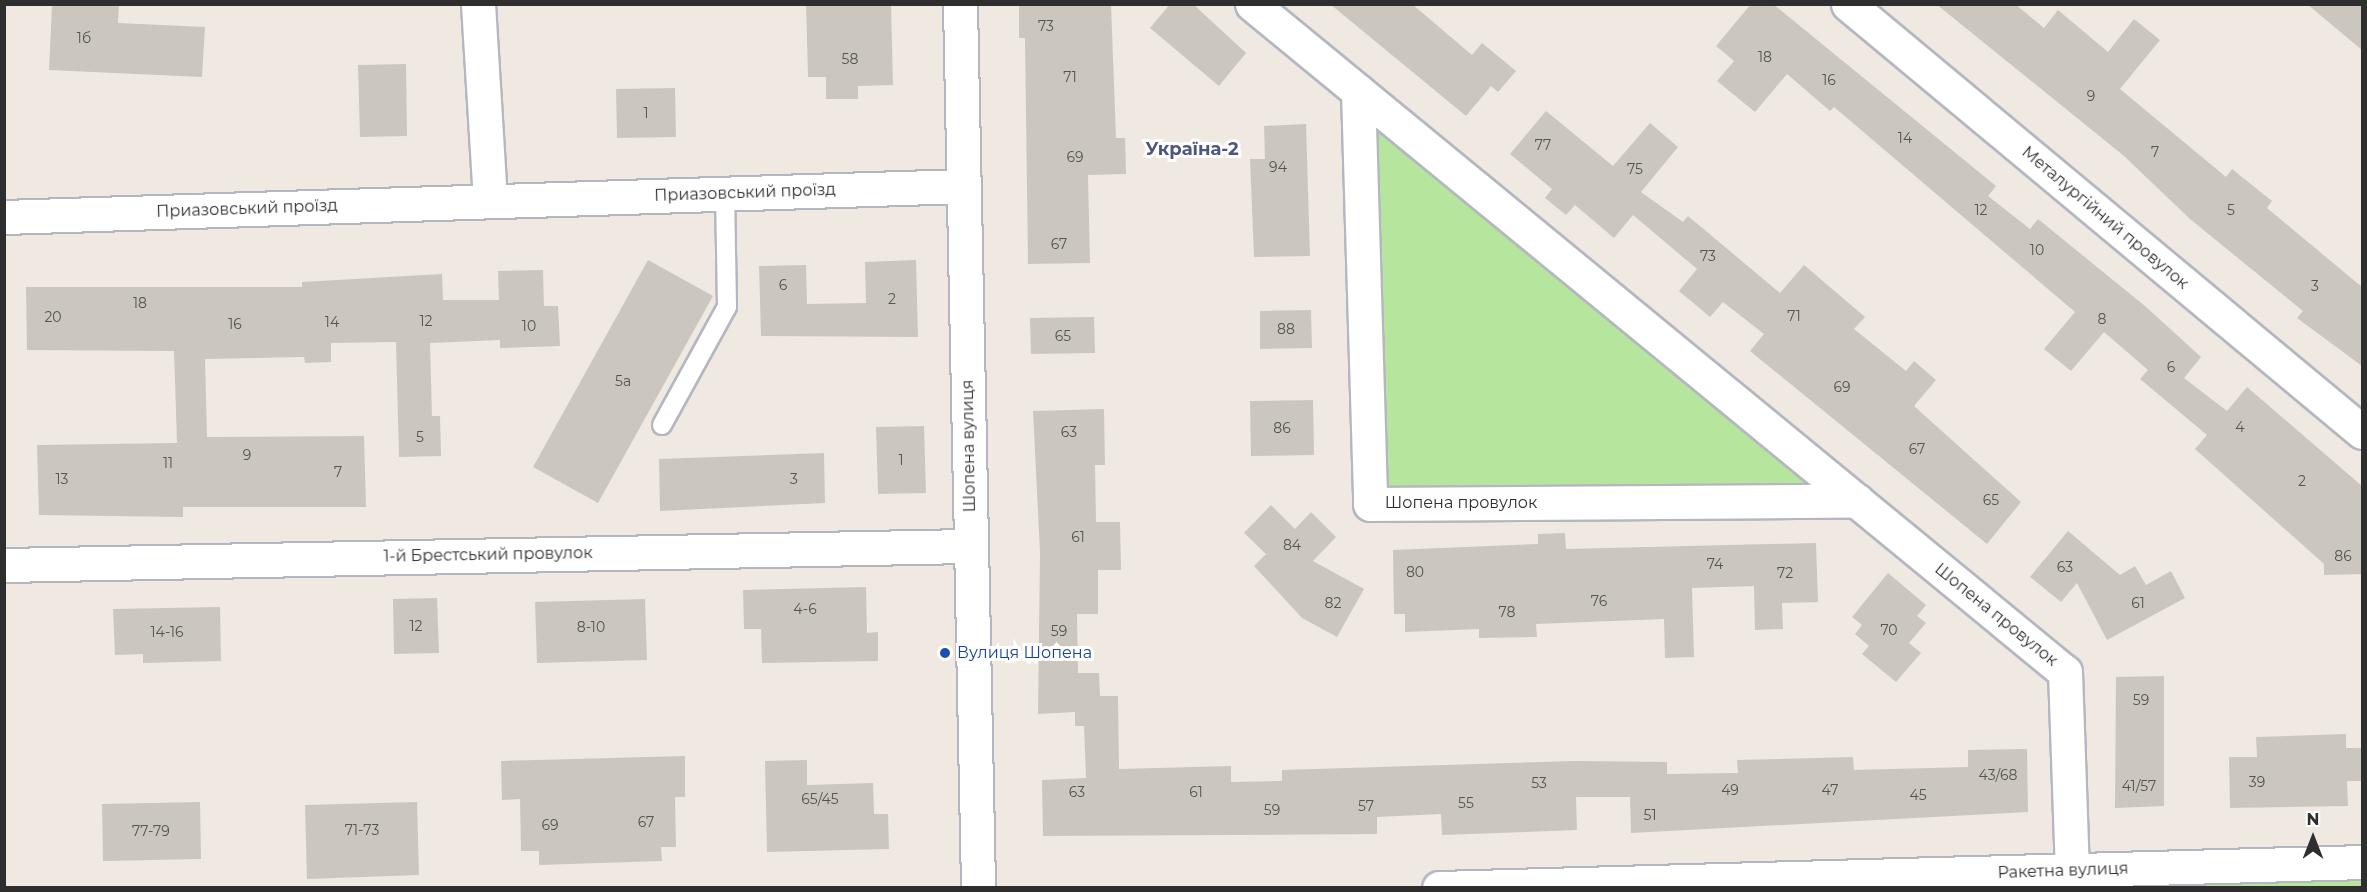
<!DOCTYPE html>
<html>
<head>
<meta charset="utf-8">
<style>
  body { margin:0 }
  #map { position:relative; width:2367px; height:892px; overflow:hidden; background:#efe9e1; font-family:Montserrat,sans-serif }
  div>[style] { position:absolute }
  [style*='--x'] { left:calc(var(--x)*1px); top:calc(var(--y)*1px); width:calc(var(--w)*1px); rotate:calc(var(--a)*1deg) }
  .green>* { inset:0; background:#b6e59e }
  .building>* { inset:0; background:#cbc7bf }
  .roads { filter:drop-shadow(2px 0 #b4b7c1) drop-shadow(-2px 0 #b4b7c1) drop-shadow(0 2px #b4b7c1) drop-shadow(0 -2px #b4b7c1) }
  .service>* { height:18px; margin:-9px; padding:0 9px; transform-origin:9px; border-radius:9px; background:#fff }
  .minor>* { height:33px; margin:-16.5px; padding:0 16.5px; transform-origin:16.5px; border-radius:16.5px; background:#fff }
  .tertiary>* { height:33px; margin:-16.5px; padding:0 16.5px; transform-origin:16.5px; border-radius:16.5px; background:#fff }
  .dots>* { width:16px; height:16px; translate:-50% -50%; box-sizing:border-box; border:3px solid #fff; border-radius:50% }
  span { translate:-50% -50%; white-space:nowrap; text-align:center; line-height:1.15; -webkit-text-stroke:6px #fff; paint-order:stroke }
  .number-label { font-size:14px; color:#555452 }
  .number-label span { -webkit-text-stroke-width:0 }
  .street-label { font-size:16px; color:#2e2e2e }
  .transit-label { font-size:16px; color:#164399 }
  .left { translate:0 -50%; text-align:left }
  .neighbourhood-label { font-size:18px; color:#4d5680; font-weight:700 }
  .frame { position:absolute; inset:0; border:6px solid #2e2e2e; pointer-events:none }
  .north { position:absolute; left:2283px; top:808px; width:60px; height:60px; -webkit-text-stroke:4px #fff; paint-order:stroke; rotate:0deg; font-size:16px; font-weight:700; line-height:24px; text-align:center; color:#2e2e2e }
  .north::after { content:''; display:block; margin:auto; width:21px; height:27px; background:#2e2e2e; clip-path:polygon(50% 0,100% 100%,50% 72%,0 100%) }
</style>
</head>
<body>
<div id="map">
  <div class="green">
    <i style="clip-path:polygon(1377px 130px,1807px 483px,1387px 486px)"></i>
    <i style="clip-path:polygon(2362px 878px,2362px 888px,2028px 888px)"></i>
  </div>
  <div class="building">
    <i style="clip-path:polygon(119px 4px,118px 23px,205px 27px,202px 77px,49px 70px,52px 5px)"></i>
    <i style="clip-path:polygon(806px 4px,891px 4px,893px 85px,858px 86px,858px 99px,826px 99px,826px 77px,808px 77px)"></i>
    <i style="clip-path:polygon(1019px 4px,1111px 4px,1116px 138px,1125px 138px,1126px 174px,1088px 175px,1090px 263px,1028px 264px,1025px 38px,1019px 38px)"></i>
    <i style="clip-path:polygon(1170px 4px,1193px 4px,1246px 53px,1219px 86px,1150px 28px)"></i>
    <i style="clip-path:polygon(1330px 4px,1412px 4px,1472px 55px,1482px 43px,1516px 71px,1498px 92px,1491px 86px,1466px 116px)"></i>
    <i style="clip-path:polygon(1751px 4px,1773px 4px,1996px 186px,1988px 196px,2030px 229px,2038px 219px,2145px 306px,2201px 357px,2184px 378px,2227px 411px,2247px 387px,2362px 486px,2362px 574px,2324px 575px,2324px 564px,2195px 449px,2207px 435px,2140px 379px,2148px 370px,2104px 332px,2071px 371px,2044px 349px,2075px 312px,1834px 107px,1830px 111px,1787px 74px,1755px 112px,1717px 81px,1734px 61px,1716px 46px)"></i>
    <i style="clip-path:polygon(1936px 4px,2015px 4px,2044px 28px,2058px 10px,2108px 52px,2134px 19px,2160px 40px,2120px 89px,2226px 177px,2232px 169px,2272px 201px,2267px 208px,2362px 287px,2362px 366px,2297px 318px,2303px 311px,2190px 219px,2124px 156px)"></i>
    <i style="clip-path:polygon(2307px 4px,2362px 4px,2362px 50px)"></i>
    <i style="clip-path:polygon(406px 64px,407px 136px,360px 137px,358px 65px)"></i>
    <i style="clip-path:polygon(675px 88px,676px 137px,617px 138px,616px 89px)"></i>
    <i style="clip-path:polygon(1546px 111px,1613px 166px,1650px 123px,1678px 147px,1641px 192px,1683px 222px,1688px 216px,1780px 293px,1804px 265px,1865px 317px,1854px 329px,1906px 371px,1914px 361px,1936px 380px,1914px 406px,2021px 502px,1987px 544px,1750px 351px,1764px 334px,1723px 302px,1710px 317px,1679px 291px,1697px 269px,1633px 215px,1614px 238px,1575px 205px,1566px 215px,1545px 198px,1552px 189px,1510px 154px)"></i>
    <i style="clip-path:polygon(1306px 124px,1310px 256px,1254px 257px,1250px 159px,1265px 159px,1264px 126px)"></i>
    <i style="clip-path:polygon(648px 260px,713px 296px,598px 503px,533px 467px)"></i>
    <i style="clip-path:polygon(916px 260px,918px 337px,761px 336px,759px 266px,806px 265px,807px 304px,866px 303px,865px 262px)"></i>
    <i style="clip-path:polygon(543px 270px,544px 306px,558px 306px,560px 346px,500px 348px,500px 340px,430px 343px,432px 416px,440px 416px,441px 456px,399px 457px,396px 342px,331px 343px,331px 362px,305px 363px,304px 357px,205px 359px,207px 437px,364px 436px,366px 507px,183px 507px,183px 517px,39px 515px,37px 445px,177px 443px,174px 351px,27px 350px,26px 287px,302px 287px,302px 282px,442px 274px,443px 300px,499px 300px,498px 271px)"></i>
    <i style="clip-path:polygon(1311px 310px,1312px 348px,1260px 349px,1260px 311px)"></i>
    <i style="clip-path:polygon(1094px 317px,1095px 353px,1031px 354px,1030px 318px)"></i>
    <i style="clip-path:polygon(1313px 400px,1314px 455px,1251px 456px,1250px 401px)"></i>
    <i style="clip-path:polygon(1104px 409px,1105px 465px,1095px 465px,1096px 522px,1120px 522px,1121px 570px,1098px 570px,1098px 614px,1077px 614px,1078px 673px,1099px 673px,1100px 696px,1118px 696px,1119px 769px,1231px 766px,1231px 782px,1282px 781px,1282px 770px,1575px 761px,1667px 762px,1667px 774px,1738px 773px,1737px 760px,1853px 757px,1854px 770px,1968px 767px,1968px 750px,2027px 749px,2028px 812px,1631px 833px,1630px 797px,1576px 797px,1577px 830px,1442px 835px,1441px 814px,1377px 817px,1377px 834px,1043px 836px,1042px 780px,1086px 778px,1084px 726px,1075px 726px,1075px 712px,1038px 714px,1040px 552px,1033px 411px)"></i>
    <i style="clip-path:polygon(924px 426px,926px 493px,878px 494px,876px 427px)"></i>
    <i style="clip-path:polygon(824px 453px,825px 503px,660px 511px,659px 459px)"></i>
    <i style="clip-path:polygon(1271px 505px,1295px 529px,1311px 512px,1336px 537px,1313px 561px,1364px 589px,1337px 637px,1302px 618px,1254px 566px,1266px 554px,1244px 533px)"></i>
    <i style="clip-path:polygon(2068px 531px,2120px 575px,2135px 566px,2146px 585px,2171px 571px,2185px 598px,2107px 640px,2077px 583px,2061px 602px,2030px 577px)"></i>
    <i style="clip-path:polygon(1565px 533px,1566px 549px,1816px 543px,1818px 602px,1782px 603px,1783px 629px,1755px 630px,1754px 586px,1692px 588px,1694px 657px,1665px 658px,1664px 619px,1536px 624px,1537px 637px,1479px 638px,1479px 629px,1405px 632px,1405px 614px,1394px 614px,1393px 550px,1538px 544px,1538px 534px)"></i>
    <i style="clip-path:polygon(1888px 573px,1926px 605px,1917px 616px,1926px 623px,1909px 643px,1921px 653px,1896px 682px,1862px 654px,1869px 646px,1855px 634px,1862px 625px,1852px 617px)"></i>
    <i style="clip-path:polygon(866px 587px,867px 633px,878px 632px,878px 661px,762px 663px,761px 629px,744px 629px,743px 590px)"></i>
    <i style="clip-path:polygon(437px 598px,439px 653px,394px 654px,393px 599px)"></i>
    <i style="clip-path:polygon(645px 599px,647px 660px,537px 663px,535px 602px)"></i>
    <i style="clip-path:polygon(220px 607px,221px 661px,143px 663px,143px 654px,115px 655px,113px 609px)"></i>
    <i style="clip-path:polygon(2164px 676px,2164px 806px,2115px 808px,2116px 677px)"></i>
    <i style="clip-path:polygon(2346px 734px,2346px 748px,2362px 748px,2362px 781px,2347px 781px,2348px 806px,2230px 808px,2229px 757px,2257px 757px,2256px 737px)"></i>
    <i style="clip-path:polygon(685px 756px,685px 797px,675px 797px,676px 847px,661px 847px,662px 861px,539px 865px,539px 851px,521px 851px,520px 799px,502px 800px,501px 761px)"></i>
    <i style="clip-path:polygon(807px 760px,807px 785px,873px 783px,874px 814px,888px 814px,889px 849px,767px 852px,765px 761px)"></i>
    <i style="clip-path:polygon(200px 802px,201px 859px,103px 861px,102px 804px)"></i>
    <i style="clip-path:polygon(417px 802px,419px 875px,307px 879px,305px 805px)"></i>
  </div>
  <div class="roads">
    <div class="service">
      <i style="--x:662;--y:425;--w:135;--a:-61.2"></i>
      <i style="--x:727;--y:307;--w:113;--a:-91"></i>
    </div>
    <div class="minor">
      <i style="--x:478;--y:4;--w:197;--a:86.5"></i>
      <i style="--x:1252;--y:4;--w:1052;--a:39.41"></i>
      <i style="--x:2065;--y:672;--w:199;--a:88"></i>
      <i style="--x:1848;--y:4;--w:669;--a:39.78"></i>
      <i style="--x:1358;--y:91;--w:413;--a:88.3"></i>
      <i style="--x:1370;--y:504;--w:487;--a:-0.4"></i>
      <i style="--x:4;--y:217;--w:960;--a:-1.85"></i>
      <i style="--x:4;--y:565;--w:967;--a:-1.13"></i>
      <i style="--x:1439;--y:888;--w:923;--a:-1.61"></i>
    </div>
    <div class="tertiary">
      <i style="--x:960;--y:4;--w:884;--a:88.83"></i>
    </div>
  </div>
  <div class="dots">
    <i style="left:945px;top:653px;background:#1a4fb4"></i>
  </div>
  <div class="number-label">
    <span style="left:1046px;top:26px">73</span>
    <span style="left:84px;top:38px">1б</span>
    <span style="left:1765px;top:57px">18</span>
    <span style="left:850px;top:59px">58</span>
    <span style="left:1070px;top:77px">71</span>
    <span style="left:1829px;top:80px">16</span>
    <span style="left:2091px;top:96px">9</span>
    <span style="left:646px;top:113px">1</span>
    <span style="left:1905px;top:138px">14</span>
    <span style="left:1543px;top:145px">77</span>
    <span style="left:2155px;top:152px">7</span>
    <span style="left:1075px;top:157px">69</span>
    <span style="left:1278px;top:167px">94</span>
    <span style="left:1635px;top:169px">75</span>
    <span style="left:1981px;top:210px">12</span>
    <span style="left:2231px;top:210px">5</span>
    <span style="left:1059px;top:244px">67</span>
    <span style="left:2037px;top:250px">10</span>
    <span style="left:1708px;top:256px">73</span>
    <span style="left:783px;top:285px">6</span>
    <span style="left:2315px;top:286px">3</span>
    <span style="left:892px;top:299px">2</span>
    <span style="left:140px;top:303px">18</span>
    <span style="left:1794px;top:316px">71</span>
    <span style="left:53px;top:317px">20</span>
    <span style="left:2102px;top:319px">8</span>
    <span style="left:426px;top:321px">12</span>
    <span style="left:332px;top:322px">14</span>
    <span style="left:235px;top:324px">16</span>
    <span style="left:529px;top:326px">10</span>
    <span style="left:1286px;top:329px">88</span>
    <span style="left:1063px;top:336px">65</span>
    <span style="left:2171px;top:367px">6</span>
    <span style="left:623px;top:381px">5а</span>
    <span style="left:1842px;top:387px">69</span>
    <span style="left:2240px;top:427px">4</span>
    <span style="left:1282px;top:428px">86</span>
    <span style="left:1069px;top:432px">63</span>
    <span style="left:420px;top:437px">5</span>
    <span style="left:1917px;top:449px">67</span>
    <span style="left:247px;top:455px">9</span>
    <span style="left:901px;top:460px">1</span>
    <span style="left:168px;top:463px">11</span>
    <span style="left:338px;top:472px">7</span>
    <span style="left:62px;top:479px">13</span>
    <span style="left:794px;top:479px">3</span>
    <span style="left:2302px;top:481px">2</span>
    <span style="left:1991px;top:500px">65</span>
    <span style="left:1078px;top:537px">61</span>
    <span style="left:1292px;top:545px">84</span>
    <span style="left:2343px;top:556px">86</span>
    <span style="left:1715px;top:564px">74</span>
    <span style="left:2065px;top:567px">63</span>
    <span style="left:1415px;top:572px">80</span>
    <span style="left:1785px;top:573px">72</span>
    <span style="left:1599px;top:601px">76</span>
    <span style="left:1333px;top:603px">82</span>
    <span style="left:2138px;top:603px">61</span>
    <span style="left:805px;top:609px">4-6</span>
    <span style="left:1507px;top:612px">78</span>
    <span style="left:416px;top:626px">12</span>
    <span style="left:591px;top:627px">8-10</span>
    <span style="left:1889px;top:630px">70</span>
    <span style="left:1059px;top:631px">59</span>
    <span style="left:167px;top:632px">14-16</span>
    <span style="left:2141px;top:700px">59</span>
    <span style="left:1998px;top:775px">43/68</span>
    <span style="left:2257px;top:782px">39</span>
    <span style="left:1539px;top:783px">53</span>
    <span style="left:2139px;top:786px">41/57</span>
    <span style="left:1730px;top:790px">49</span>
    <span style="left:1830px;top:790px">47</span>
    <span style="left:1077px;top:792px">63</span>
    <span style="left:1196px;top:792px">61</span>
    <span style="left:1918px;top:795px">45</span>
    <span style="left:820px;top:799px">65/45</span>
    <span style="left:1466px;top:803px">55</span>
    <span style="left:1366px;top:806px">57</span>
    <span style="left:1272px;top:810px">59</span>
    <span style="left:1650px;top:815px">51</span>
    <span style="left:646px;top:822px">67</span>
    <span style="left:550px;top:825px">69</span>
    <span style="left:362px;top:830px">71-73</span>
    <span style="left:151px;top:831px">77-79</span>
  </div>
  <div class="street-label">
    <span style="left:745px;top:193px;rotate:-2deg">Приазовський проїзд</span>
    <span style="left:247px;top:209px;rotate:-2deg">Приазовський проїзд</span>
    <span style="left:2105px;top:218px;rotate:40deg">Металургійний провулок</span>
    <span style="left:969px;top:446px;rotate:-91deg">Шопена вулиця</span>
    <span style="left:1461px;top:503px">Шопена провулок</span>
    <span style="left:488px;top:555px;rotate:-1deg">1-й Брестський провулок</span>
    <span style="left:1996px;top:615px;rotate:39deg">Шопена провулок</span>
    <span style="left:2063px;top:871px;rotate:-2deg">Ракетна вулиця</span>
  </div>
  <div class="transit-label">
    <span class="left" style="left:957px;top:653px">Вулиця Шопена</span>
  </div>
  <div class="neighbourhood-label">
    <span style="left:1192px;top:149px">Україна-2</span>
  </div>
  <div class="frame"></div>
  <div class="north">N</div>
</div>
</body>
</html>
